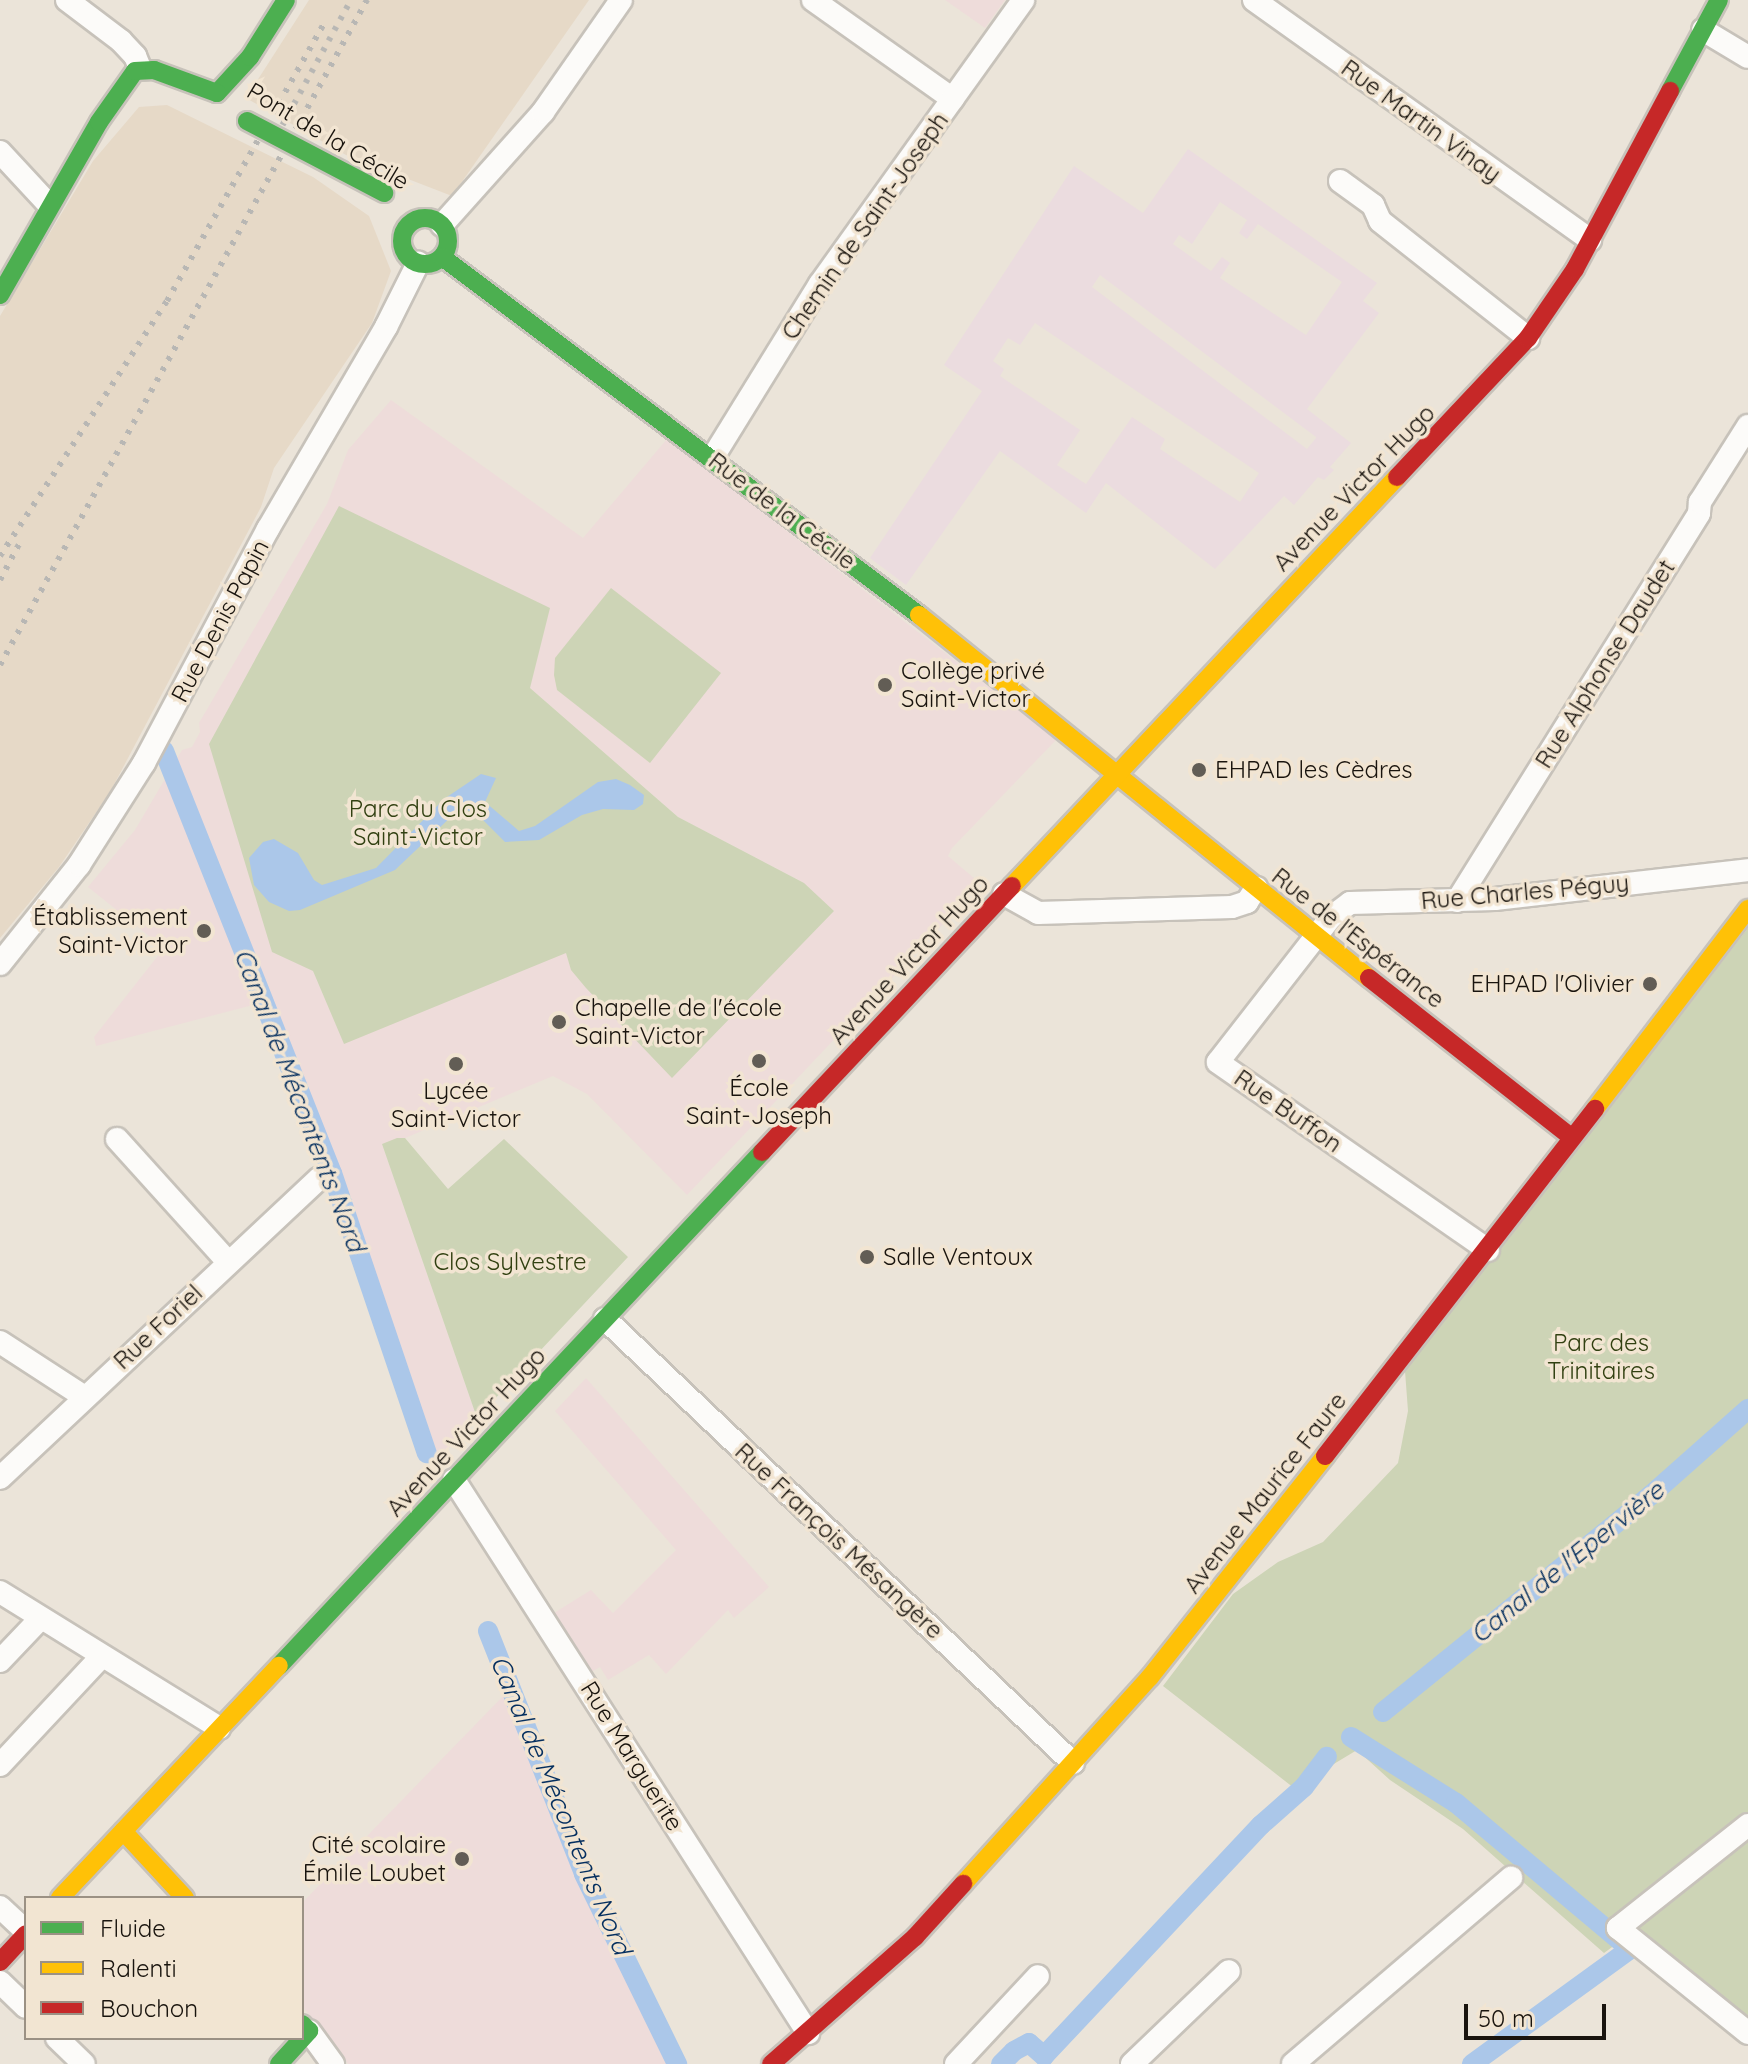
<!DOCTYPE html>
<html>
<head>
<meta charset="utf-8">
<style>
  body { margin:0 }
  #map { position:relative; width:1748px; height:2064px; overflow:hidden; background:#ebe4d9; font-family:Quicksand,sans-serif }
  div>[style] { position:absolute }
  [style*='--x'] { left:calc(var(--x)*1px); top:calc(var(--y)*1px); width:calc(var(--w)*1px); rotate:calc(var(--a)*1deg) }
  .built>* { inset:0; background:#e6d9c7 }
  .industrial>* { inset:0; background:#ebdcdf }
  .education>* { inset:0; background:#eedcda }
  .green>* { inset:0; background:#cdd4b6 }
  .water>* { inset:0; background:#abc7e9 }
  .canal>* { height:20px; margin:-10px; padding:0 10px; transform-origin:10px; border-radius:10px; background:#abc7e9 }
  .roads { filter:drop-shadow(2px 0 #c7c2ba) drop-shadow(-2px 0 #c7c2ba) drop-shadow(0 2px #c7c2ba) drop-shadow(0 -2px #c7c2ba) }
  .street>* { height:22px; margin:-11px; padding:0 11px; transform-origin:11px; border-radius:11px; background:#fcfbf9 }
  .fast>* { height:18px; margin:-9px; padding:0 9px; transform-origin:9px; border-radius:9px; background:#4caf50 }
  .fast>.ring { margin:-9px; padding:0; box-sizing:content-box; background:none; border:18px solid #4caf50; border-radius:50% }
  .slow>* { height:18px; margin:-9px; padding:0 9px; transform-origin:9px; border-radius:9px; background:#ffc107 }
  .jam>* { height:18px; margin:-9px; padding:0 9px; transform-origin:9px; border-radius:9px; background:#c62828 }
  .rail>* { height:6px; margin-top:-3px; transform-origin:0; background:repeating-linear-gradient(90deg,#b8b7b4 0 4px,transparent 0 12px) }
  .bridges { filter:drop-shadow(2px 0 #c7c2ba) drop-shadow(-2px 0 #c7c2ba) drop-shadow(0 2px #c7c2ba) drop-shadow(0 -2px #c7c2ba) }
  .fast-bridge>* { height:18px; margin:-9px; padding:0 9px; transform-origin:9px; border-radius:9px; background:#4caf50 }
  .dots>* { width:22px; height:22px; translate:-50% -50%; box-sizing:border-box; border:4px solid #f2e5d2; border-radius:50% }
  span { translate:-50% -50%; white-space:nowrap; text-align:center; line-height:1.15; -webkit-text-stroke:7px #f2e5d2; paint-order:stroke }
  .street-label { font-size:24px; color:#19140e }
  .poi-label { font-size:24px; color:#19140e }
  .left { translate:0 -50%; text-align:left }
  .right { translate:-100% -50%; text-align:right }
  .park-label { font-size:24px; color:#314011 }
  .water-label { font-size:26px; color:#052f5f; font-style:italic }
  .legend { position:absolute; left:24px; top:1896px; width:280px; height:144px; box-sizing:border-box; background:#f2e5d2; border:2px solid #9b9184; margin:0; padding:10px 14px; list-style:none; font-size:24px; color:#19140e }
  .legend li { display:flex; align-items:center; gap:16px; height:40px }
  .legend b { width:40px; border:2px solid #9b9184 }
  .scale { position:absolute; left:1464px; top:2004px; width:142px; height:36px; box-sizing:border-box; border:4px solid #19140e; border-top:0; padding-left:10px; font-size:24px; line-height:28px; white-space:nowrap; color:#19140e; -webkit-text-stroke:6px #f2e5d2; paint-order:stroke }
</style>
</head>
<body>
<div id="map">
  <div class="built">
    <i style="clip-path:polygon(309px 0,589px 0,452px 196px,346px 155px,246px 98px)"></i>
    <i style="clip-path:polygon(167px 105px,313px 177px,369px 216px,391px 271px,372px 323px,274px 468px,261px 507px,110px 792px,59px 867px,0 938px,0 316px,93px 161px,139px 107px)"></i>
  </div>
  <div class="industrial">
    <i style="clip-path:polygon(evenodd,1188px 149px,1377px 283px,1363px 301px,1379px 313px,1307px 409px,1351px 443px,1330px 467px,1334px 470px,1324px 480px,1318px 477px,1294px 505px,1284px 496px,1215px 569px,1106px 483px,1086px 513px,1000px 451px,906px 585px,870px 558px,982px 391px,944px 365px,951px 354px,1074px 166px,1143px 213px,1188px 149px,1220px 202px,1247px 220px,1239px 233px,1247px 239px,1258px 224px,1342px 282px,1306px 335px,1220px 278px,1230px 263px,1222px 257px,1211px 271px,1173px 244px,1179px 235px,1192px 244px,1220px 202px,1188px 149px,1100px 275px,1316px 437px,1316px 438px,1307px 449px,1092px 287px,1100px 275px,1188px 149px,1035px 323px,1259px 473px,1240px 502px,1160px 449px,1165px 439px,1132px 417px,1086px 484px,1057px 465px,1080px 430px,1000px 376px,1004px 369px,993px 361px,1008px 338px,1020px 345px,1035px 323px)"></i>
  </div>
  <div class="education">
    <i style="clip-path:polygon(945px 0,1005px 0,985px 28px)"></i>
    <i style="clip-path:polygon(evenodd,391px 400px,583px 538px,667px 439px,1057px 739px,952px 848px,948px 856px,981px 884px,687px 1195px,587px 1094px,553px 1076px,398px 1141px,382px 1144px,477px 1418px,437px 1461px,424px 1432px,325px 1143px,268px 1001px,96px 1046px,94px 1037px,164px 948px,88px 887px,135px 830px,182px 750px,192px 747px,200px 732px,199px 723px,327px 504px,348px 450px,391px 400px,530px 688px,678px 817px,804px 883px,571px 970px,566px 952px,344px 1043px,313px 971px,530px 688px)"></i>
    <i style="clip-path:polygon(586px 1378px,769px 1587px,734px 1618px,728px 1610px,666px 1674px,649px 1655px,608px 1680px,600px 1667px,591px 1672px,554px 1613px,591px 1590px,613px 1613px,676px 1550px,555px 1411px)"></i>
    <i style="clip-path:polygon(508px 1691px,621px 1955px,674px 2064px,348px 2064px,302px 2006px,302px 1903px)"></i>
  </div>
  <div class="green">
    <i style="clip-path:polygon(339px 506px,550px 608px,530px 688px,678px 817px,804px 883px,834px 911px,672px 1078px,586px 988px,571px 970px,566px 953px,344px 1044px,313px 971px,272px 952px,209px 744px)"></i>
    <i style="clip-path:polygon(611px 588px,721px 673px,650px 763px,557px 690px,554px 675px,555px 658px)"></i>
    <i style="clip-path:polygon(1748px 928px,1748px 2022px,1638px 1928px,1604px 1953px,1463px 1829px,1390px 1780px,1357px 1750px,1294px 1788px,1163px 1686px,1233px 1594px,1278px 1562px,1323px 1542px,1398px 1463px,1408px 1411px,1405px 1371px)"></i>
    <i style="clip-path:polygon(397px 1138px,405px 1138px,448px 1189px,504px 1139px,628px 1257px,477px 1418px,382px 1144px)"></i>
  </div>
  <div class="water">
    <i style="clip-path:polygon(481px 774px,496px 778px,485px 802px,519px 831px,535px 826px,598px 782px,616px 779px,630px 785px,644px 795px,643px 804px,634px 810px,603px 809px,582px 815px,539px 840px,505px 842px,475px 812px,465px 810px,454px 814px,395px 870px,300px 910px,289px 911px,269px 902px,254px 885px,249px 858px,263px 842px,274px 839px,298px 853px,314px 880px,322px 885px,376px 868px,444px 799px)"></i>
  </div>
  <div class="canal">
    <i style="--x:164;--y:751;--w:454;--a:68.3"></i>
    <i style="--x:332;--y:1173;--w:296;--a:71.3"></i>
    <i style="--x:488;--y:1631;--w:261;--a:68.4"></i>
    <i style="--x:584;--y:1874;--w:212;--a:63.9"></i>
    <i style="--x:1383;--y:1712;--w:345;--a:-39"></i>
    <i style="--x:1651;--y:1495;--w:130;--a:-41.6"></i>
    <i style="--x:1351;--y:1737;--w:124;--a:32.2"></i>
    <i style="--x:1456;--y:1803;--w:226;--a:40"></i>
    <i style="--x:1001;--y:2064;--w:18;--a:-45"></i>
    <i style="--x:1014;--y:2051;--w:17;--a:-28"></i>
    <i style="--x:1029;--y:2043;--w:20;--a:41"></i>
    <i style="--x:1044;--y:2056;--w:317;--a:-46.8"></i>
    <i style="--x:1261;--y:1825;--w:57;--a:-41.5"></i>
    <i style="--x:1304;--y:1787;--w:38;--a:-53"></i>
    <i style="--x:1472;--y:2064;--w:195;--a:-36"></i>
  </div>
  <div class="roads">
    <div class="street">
      <i style="--x:67;--y:0;--w:68;--a:37.2"></i>
      <i style="--x:121;--y:41;--w:21;--a:47"></i>
      <i style="--x:135;--y:56;--w:13;--a:67"></i>
      <i style="--x:813;--y:0;--w:171;--a:35.3"></i>
      <i style="--x:1254;--y:0;--w:413;--a:35.5"></i>
      <i style="--x:1703;--y:30;--w:52;--a:31"></i>
      <i style="--x:0;--y:152;--w:72;--a:47.2"></i>
      <i style="--x:1340;--y:181;--w:41;--a:36"></i>
      <i style="--x:1373;--y:205;--w:17;--a:66"></i>
      <i style="--x:1380;--y:221;--w:189;--a:38.3"></i>
      <i style="--x:442;--y:225;--w:152;--a:-48.2"></i>
      <i style="--x:543;--y:112;--w:136;--a:-55.1"></i>
      <i style="--x:713;--y:457;--w:203;--a:-58.3"></i>
      <i style="--x:820;--y:284;--w:349;--a:-54.4"></i>
      <i style="--x:1004;--y:894;--w:39;--a:29"></i>
      <i style="--x:1038;--y:913;--w:194;--a:-1.8"></i>
      <i style="--x:1232;--y:907;--w:16;--a:-18"></i>
      <i style="--x:1247;--y:902;--w:17;--a:-57"></i>
      <i style="--x:1457;--y:901;--w:457;--a:-58"></i>
      <i style="--x:1699;--y:513;--w:11;--a:-85"></i>
      <i style="--x:1700;--y:502;--w:90;--a:-57.7"></i>
      <i style="--x:0;--y:964;--w:127;--a:-51.4"></i>
      <i style="--x:79;--y:865;--w:121;--a:-57.5"></i>
      <i style="--x:144;--y:763;--w:265;--a:-62.1"></i>
      <i style="--x:268;--y:529;--w:234;--a:-59.7"></i>
      <i style="--x:386;--y:327;--w:72;--a:-63.4"></i>
      <i style="--x:117;--y:1139;--w:166;--a:47.9"></i>
      <i style="--x:1488;--y:1250;--w:329;--a:-145.2"></i>
      <i style="--x:1218;--y:1062;--w:182;--a:-52.1"></i>
      <i style="--x:1330;--y:918;--w:25;--a:-37"></i>
      <i style="--x:1350;--y:903;--w:145;--a:-1.6"></i>
      <i style="--x:1495;--y:899;--w:255;--a:-6.5"></i>
      <i style="--x:605;--y:1319;--w:645;--a:43.49"></i>
      <i style="--x:0;--y:1342;--w:99;--a:33"></i>
      <i style="--x:0;--y:1478;--w:438;--a:-43.2"></i>
      <i style="--x:454;--y:1480;--w:657;--a:57.37"></i>
      <i style="--x:0;--y:1592;--w:258;--a:31.8"></i>
      <i style="--x:0;--y:1661;--w:59;--a:-46.4"></i>
      <i style="--x:0;--y:1765;--w:149;--a:-46.9"></i>
      <i style="--x:1748;--y:1825;--w:166;--a:141.6"></i>
      <i style="--x:1618;--y:1928;--w:167;--a:38.9"></i>
      <i style="--x:0;--y:1907;--w:35;--a:43"></i>
      <i style="--x:0;--y:1982;--w:36;--a:44"></i>
      <i style="--x:309;--y:2031;--w:41;--a:54"></i>
      <i style="--x:57;--y:2038;--w:37;--a:44"></i>
      <i style="--x:956;--y:2064;--w:120;--a:-47"></i>
      <i style="--x:1132;--y:2064;--w:134;--a:-43.8"></i>
      <i style="--x:1293;--y:2064;--w:287;--a:-40.5"></i>
    </div>
    <div class="fast">
      <i style="--x:1670;--y:91;--w:103;--a:-61.7"></i>
      <i style="--x:217;--y:93;--w:49;--a:-47.5"></i>
      <i style="--x:250;--y:57;--w:67;--a:-57.7"></i>
      <i class="ring" style="left:402px;top:218px;width:28px;height:28px"></i>
      <i style="--x:442;--y:257;--w:596;--a:36.89"></i>
      <i style="--x:0;--y:295;--w:199;--a:-60.2"></i>
      <i style="--x:99;--y:122;--w:62;--a:-54.8"></i>
      <i style="--x:135;--y:71;--w:19;--a:-3"></i>
      <i style="--x:154;--y:70;--w:67;--a:20.1"></i>
      <i style="--x:279;--y:1666;--w:705;--a:-46.78"></i>
      <i style="--x:279;--y:2064;--w:45;--a:-47.7"></i>
      <i style="--x:309;--y:2031;--w:10;--a:-135"></i>
    </div>
    <div class="slow">
      <i style="--x:919;--y:615;--w:578;--a:38.89"></i>
      <i style="--x:1012;--y:886;--w:562;--a:-46.73"></i>
      <i style="--x:1595;--y:1109;--w:252;--a:-52.6"></i>
      <i style="--x:123;--y:1831;--w:91;--a:47.2"></i>
      <i style="--x:963;--y:1884;--w:279;--a:-47.9"></i>
      <i style="--x:1150;--y:1677;--w:282;--a:-51.6"></i>
      <i style="--x:60;--y:1898;--w:319;--a:-46.7"></i>
    </div>
    <div class="jam">
      <i style="--x:1397;--y:477;--w:191;--a:-46.7"></i>
      <i style="--x:1528;--y:338;--w:83;--a:-55.7"></i>
      <i style="--x:1575;--y:269;--w:202;--a:-61.9"></i>
      <i style="--x:1369;--y:978;--w:258;--a:38.2"></i>
      <i style="--x:762;--y:1152;--w:365;--a:-46.8"></i>
      <i style="--x:1325;--y:1456;--w:440;--a:-52.1"></i>
      <i style="--x:0;--y:1962;--w:38;--a:-47"></i>
      <i style="--x:771;--y:2064;--w:192;--a:-41.4"></i>
      <i style="--x:915;--y:1937;--w:72;--a:-47.8"></i>
    </div>
  </div>
  <div class="rail">
    <i style="--x:271;--y:146;--w:166;--a:-61.3"></i>
    <i style="--x:0;--y:556;--w:305;--a:-56.8"></i>
    <i style="--x:167;--y:301;--w:318;--a:-60.5"></i>
    <i style="--x:0;--y:580;--w:40;--a:-62"></i>
    <i style="--x:0;--y:665;--w:760;--a:-61.11"></i>
  </div>
  <div class="bridges">
    <div class="fast-bridge">
      <i style="--x:247;--y:121;--w:155;--a:27.7"></i>
    </div>
  </div>
  <div class="dots">
    <i style="left:885px;top:685px;background:#625d55"></i>
    <i style="left:1199px;top:770px;background:#625d55"></i>
    <i style="left:204px;top:931px;background:#625d55"></i>
    <i style="left:1650px;top:984px;background:#625d55"></i>
    <i style="left:559px;top:1022px;background:#625d55"></i>
    <i style="left:759px;top:1061px;background:#625d55"></i>
    <i style="left:456px;top:1064px;background:#625d55"></i>
    <i style="left:867px;top:1257px;background:#625d55"></i>
    <i style="left:462px;top:1859px;background:#625d55"></i>
  </div>
  <div class="street-label">
    <span style="left:1421px;top:121px;rotate:36deg">Rue Martin Vinay</span>
    <span style="left:328px;top:136px;rotate:31deg">Pont de la Cécile</span>
    <span style="left:865px;top:226px;rotate:-55deg">Chemin de Saint-Joseph</span>
    <span style="left:1354px;top:488px;rotate:-46deg">Avenue Victor Hugo</span>
    <span style="left:782px;top:511px;rotate:37deg">Rue de la Cécile</span>
    <span style="left:220px;top:621px;rotate:-62deg">Rue Denis Papin</span>
    <span style="left:1605px;top:664px;rotate:-58deg">Rue Alphonse Daudet</span>
    <span style="left:1525px;top:892px;rotate:-5deg">Rue Charles Péguy</span>
    <span style="left:1358px;top:938px;rotate:38deg">Rue de l'Espérance</span>
    <span style="left:909px;top:960px;rotate:-47deg">Avenue Victor Hugo</span>
    <span style="left:1288px;top:1111px;rotate:35deg">Rue Buffon</span>
    <span style="left:158px;top:1327px;rotate:-43deg">Rue Foriel</span>
    <span style="left:466px;top:1432px;rotate:-47deg">Avenue Victor Hugo</span>
    <span style="left:1265px;top:1493px;rotate:-52deg">Avenue Maurice Faure</span>
    <span style="left:839px;top:1541px;rotate:43deg">Rue François Mésangère</span>
    <span style="left:632px;top:1756px;rotate:58deg">Rue Marguerite</span>
  </div>
  <div class="poi-label">
    <span class="left" style="left:901px;top:685px">Collège privé<br>Saint-Victor</span>
    <span class="left" style="left:1215px;top:770px">EHPAD les Cèdres</span>
    <span class="right" style="left:188px;top:931px">Établissement<br>Saint-Victor</span>
    <span class="right" style="left:1634px;top:984px">EHPAD l'Olivier</span>
    <span class="left" style="left:575px;top:1022px">Chapelle de l'école<br>Saint-Victor</span>
    <span style="left:759px;top:1102px">École<br>Saint-Joseph</span>
    <span style="left:456px;top:1105px">Lycée<br>Saint-Victor</span>
    <span class="left" style="left:883px;top:1257px">Salle Ventoux</span>
    <span class="right" style="left:446px;top:1859px">Cité scolaire<br>Émile Loubet</span>
  </div>
  <div class="park-label">
    <span style="left:418px;top:823px">Parc du Clos<br>Saint-Victor</span>
    <span style="left:510px;top:1262px">Clos Sylvestre</span>
    <span style="left:1601px;top:1357px">Parc des<br>Trinitaires</span>
  </div>
  <div class="water-label">
    <span style="left:300px;top:1100px;rotate:69deg">Canal de Mécontents Nord</span>
    <span style="left:1567px;top:1562px;rotate:-39deg">Canal de l'Epervière</span>
    <span style="left:561px;top:1805px;rotate:67deg">Canal de Mécontents Nord</span>
  </div>
  <ul class="legend">
  <li><b style="height:10px;background:#4caf50"></b>Fluide</li>
  <li><b style="height:10px;background:#ffc107"></b>Ralenti</li>
  <li><b style="height:10px;background:#c62828"></b>Bouchon</li>
  </ul>
  <div class="scale">50 m</div>
</div>
</body>
</html>
